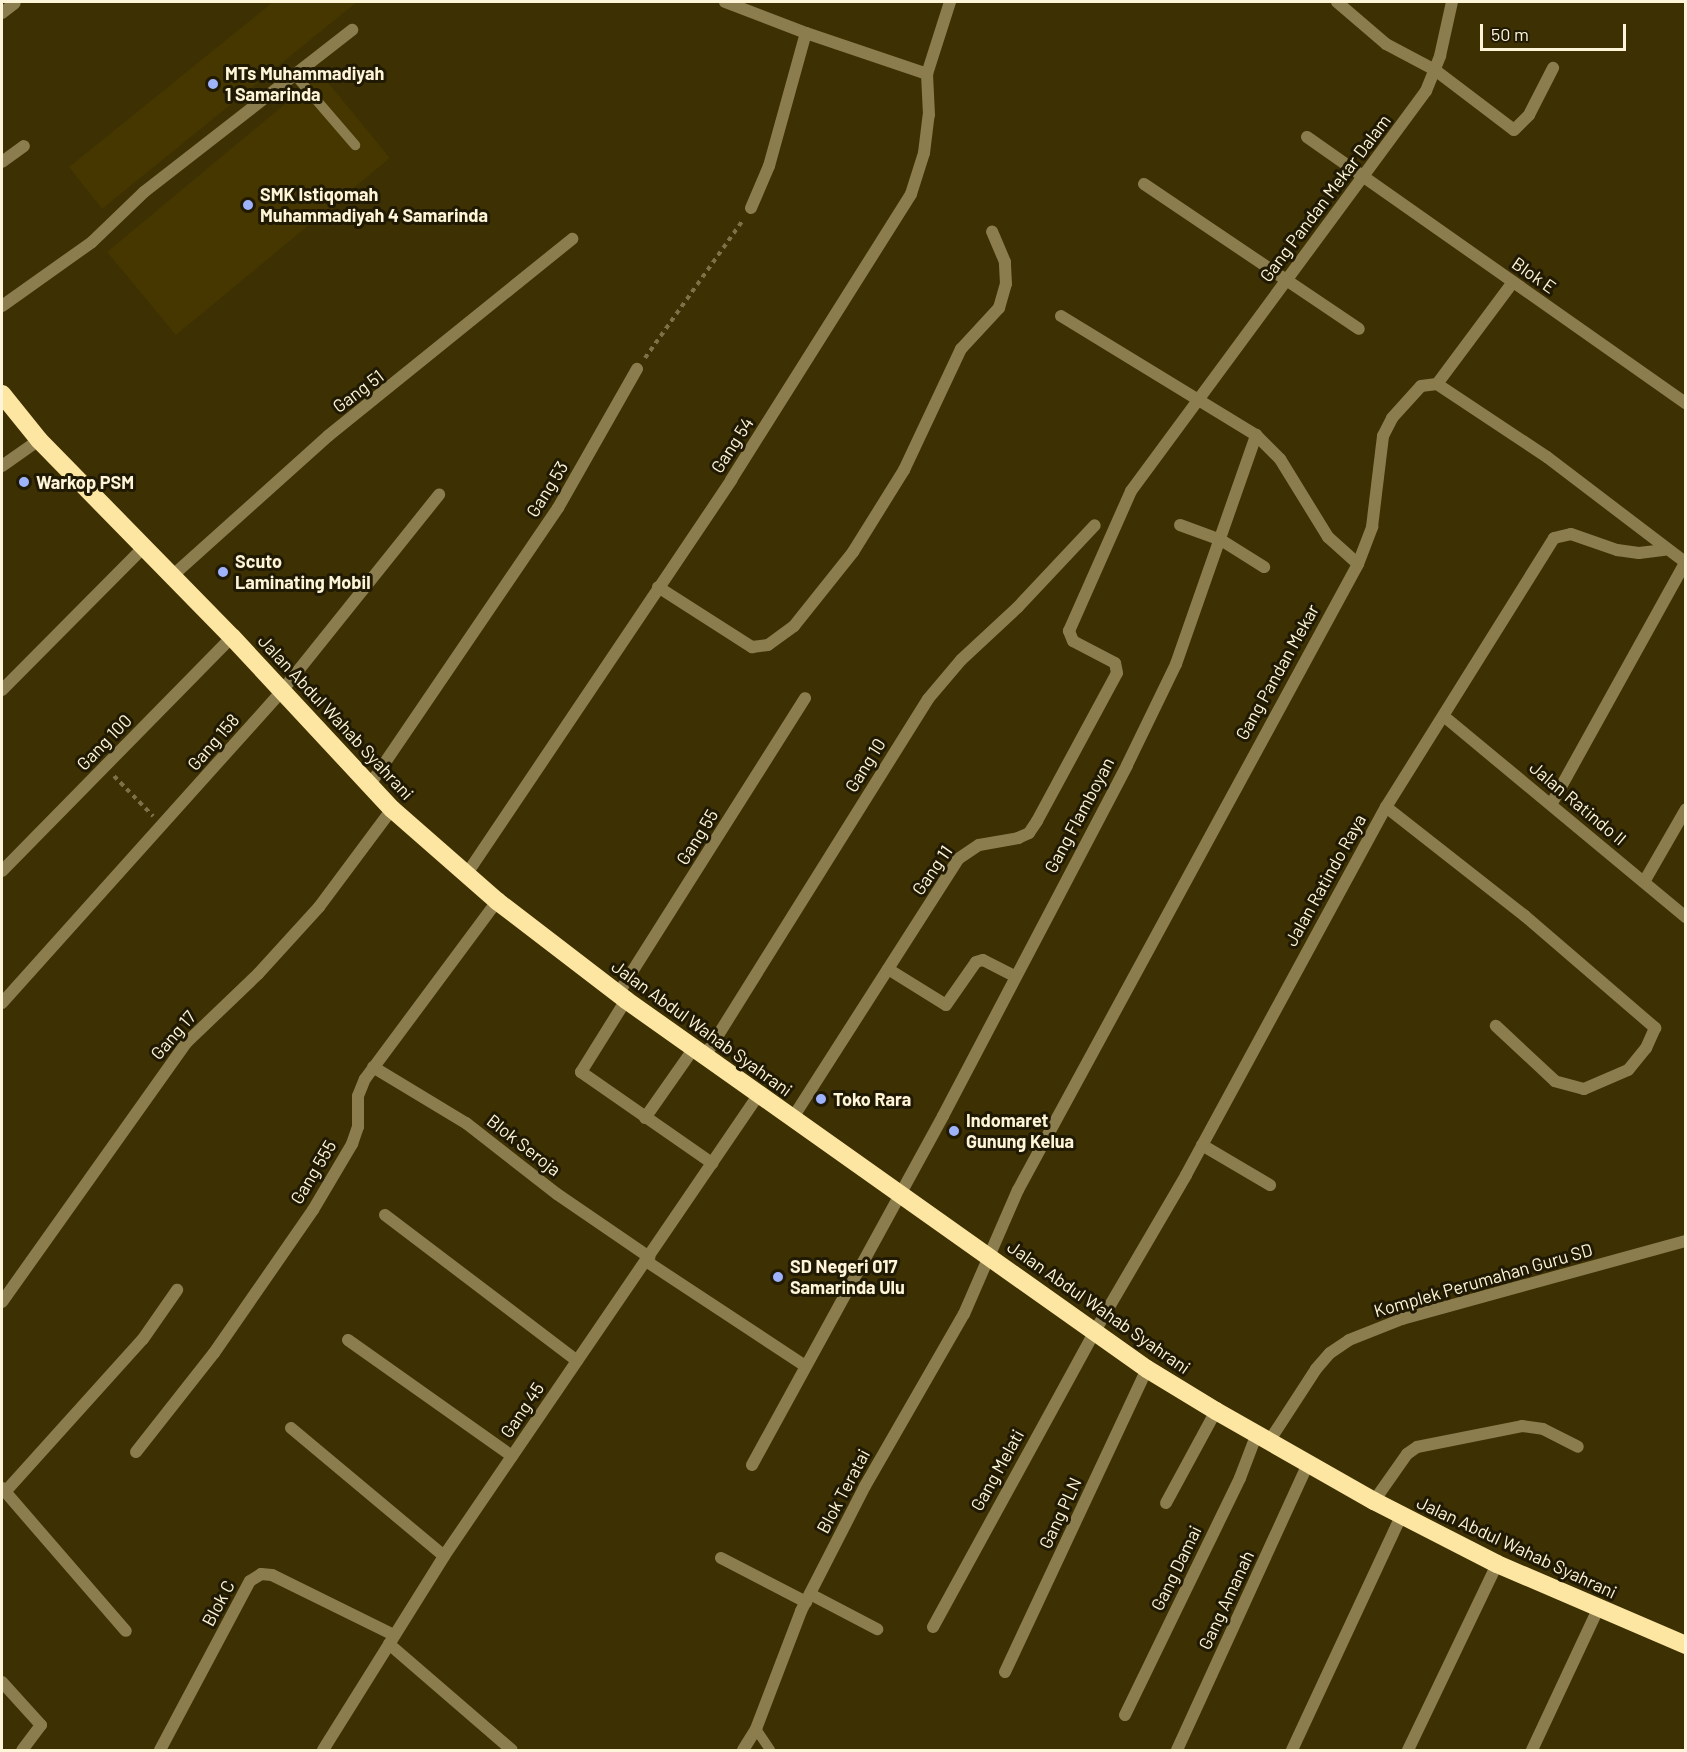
<!DOCTYPE html>
<html>
<head>
<meta charset="utf-8">
<style>
  body { margin:0 }
  #map { position:relative; width:1687px; height:1752px; overflow:hidden; background:#3d3002; font-family:Barlow,sans-serif }
  div>[style] { position:absolute }
  [style*='--x'] { left:calc(var(--x)*1px); top:calc(var(--y)*1px); width:calc(var(--w)*1px); rotate:calc(var(--a)*1deg) }
  .built>* { inset:0; background:#463700 }
  .path>* { height:4px; margin-top:-2px; transform-origin:0; background:repeating-linear-gradient(90deg,#7d7149 0 4.5px,transparent 0 9px) }
  .lane>* { height:10px; margin:-5px; padding:0 5px; transform-origin:5px; border-radius:5px; background:#8c7d4e }
  .street>* { height:12px; margin:-6px; padding:0 6px; transform-origin:6px; border-radius:6px; background:#8c7d4e }
  .highway>* { height:18px; margin:-9px; padding:0 9px; transform-origin:9px; border-radius:9px; background:#fce6a2 }
  .dots>* { width:16px; height:16px; translate:-50% -50%; box-sizing:border-box; border:3px solid #201903; border-radius:50% }
  span { translate:-50% -50%; white-space:nowrap; text-align:center; line-height:1.15; -webkit-text-stroke:6px #201903; paint-order:stroke }
  .poi-label { font-size:18px; color:#fef5d8; font-weight:700 }
  .left { translate:0 -50%; text-align:left }
  .street-label { font-size:18px; color:#fef5d8 }
  .frame { position:absolute; inset:0; border:3px solid #fef5d8; pointer-events:none }
  .scale { position:absolute; left:1480px; top:24px; width:146px; height:27px; box-sizing:border-box; border:3px solid #fef5d8; border-top:0; padding-left:8px; font-size:18px; line-height:21px; white-space:nowrap; color:#fef5d8; -webkit-text-stroke:4px #201903; paint-order:stroke }
</style>
</head>
<body>
<div id="map">
  <div class="built">
    <i style="clip-path:polygon(273px 2px,357px 2px,102px 209px,69px 167px)"></i>
    <i style="clip-path:polygon(321px 74px,390px 158px,176px 335px,107px 252px)"></i>
  </div>
  <div class="path">
    <i style="--x:645;--y:358;--w:169;--a:-54.6"></i>
    <i style="--x:114;--y:776;--w:56;--a:45.7"></i>
  </div>
  <div class="lane">
    <i style="--x:294;--y:74;--w:94;--a:49.3"></i>
    <i style="--x:756;--y:1729;--w:25;--a:56"></i>
  </div>
  <div class="street">
    <i style="--x:725;--y:2;--w:87;--a:20.9"></i>
    <i style="--x:1337;--y:2;--w:65;--a:40.6"></i>
    <i style="--x:1386;--y:44;--w:55;--a:28"></i>
    <i style="--x:1435;--y:70;--w:99;--a:37.2"></i>
    <i style="--x:1514;--y:130;--w:21;--a:-45"></i>
    <i style="--x:1529;--y:115;--w:53;--a:-62.9"></i>
    <i style="--x:2;--y:13;--w:16;--a:-38"></i>
    <i style="--x:1307;--y:137;--w:463;--a:35.1"></i>
    <i style="--x:2;--y:162;--w:27;--a:-36"></i>
    <i style="--x:1144;--y:184;--w:259;--a:34"></i>
    <i style="--x:751;--y:208;--w:46;--a:-66.8"></i>
    <i style="--x:769;--y:166;--w:138;--a:-74.5"></i>
    <i style="--x:806;--y:33;--w:128;--a:18.7"></i>
    <i style="--x:2;--y:306;--w:110;--a:-35.4"></i>
    <i style="--x:92;--y:242;--w:72;--a:-43.9"></i>
    <i style="--x:144;--y:192;--w:264;--a:-37.9"></i>
    <i style="--x:1061;--y:316;--w:228;--a:31.4"></i>
    <i style="--x:1256;--y:435;--w:34;--a:45"></i>
    <i style="--x:1280;--y:459;--w:92;--a:58.4"></i>
    <i style="--x:1328;--y:537;--w:40;--a:42"></i>
    <i style="--x:1437;--y:384;--w:127;--a:-53.3"></i>
    <i style="--x:2;--y:466;--w:45;--a:-35.1"></i>
    <i style="--x:1180;--y:525;--w:44;--a:20.1"></i>
    <i style="--x:1221;--y:540;--w:51;--a:32.1"></i>
    <i style="--x:171;--y:577;--w:211;--a:-41.9"></i>
    <i style="--x:328;--y:436;--w:314;--a:-38.9"></i>
    <i style="--x:658;--y:587;--w:112;--a:32.6"></i>
    <i style="--x:752;--y:647;--w:16;--a:-7"></i>
    <i style="--x:768;--y:645;--w:32;--a:-36"></i>
    <i style="--x:794;--y:626;--w:95;--a:-51.4"></i>
    <i style="--x:853;--y:552;--w:97;--a:-58.1"></i>
    <i style="--x:904;--y:470;--w:134;--a:-64.8"></i>
    <i style="--x:961;--y:349;--w:56;--a:-47.2"></i>
    <i style="--x:999;--y:308;--w:25;--a:-74"></i>
    <i style="--x:1006;--y:284;--w:22;--a:-93"></i>
    <i style="--x:1005;--y:262;--w:33;--a:-113"></i>
    <i style="--x:2;--y:690;--w:199;--a:-45.2"></i>
    <i style="--x:1446;--y:718;--w:312;--a:39.7"></i>
    <i style="--x:369;--y:786;--w:336;--a:-55.8"></i>
    <i style="--x:558;--y:508;--w:160;--a:-60.4"></i>
    <i style="--x:1552;--y:803;--w:277;--a:-61"></i>
    <i style="--x:1386;--y:807;--w:317;--a:-58"></i>
    <i style="--x:1554;--y:538;--w:17;--a:-13"></i>
    <i style="--x:1571;--y:534;--w:49;--a:19.2"></i>
    <i style="--x:1617;--y:550;--w:22;--a:8"></i>
    <i style="--x:1639;--y:553;--w:26;--a:-7"></i>
    <i style="--x:2;--y:871;--w:328;--a:-45.5"></i>
    <i style="--x:466;--y:875;--w:476;--a:-56.1"></i>
    <i style="--x:731;--y:480;--w:338;--a:-57.8"></i>
    <i style="--x:911;--y:194;--w:43;--a:-72.4"></i>
    <i style="--x:924;--y:153;--w:38;--a:-83"></i>
    <i style="--x:929;--y:115;--w:41;--a:-92.8"></i>
    <i style="--x:927;--y:74;--w:76;--a:-72.3"></i>
    <i style="--x:1644;--y:882;--w:84;--a:-60.1"></i>
    <i style="--x:888;--y:969;--w:68;--a:31.8"></i>
    <i style="--x:946;--y:1005;--w:52;--a:-55.1"></i>
    <i style="--x:976;--y:962;--w:7;--a:-16"></i>
    <i style="--x:983;--y:960;--w:36;--a:27"></i>
    <i style="--x:618;--y:994;--w:350;--a:-57.7"></i>
    <i style="--x:626;--y:1000;--w:85;--a:122"></i>
    <i style="--x:581;--y:1072;--w:160;--a:34.8"></i>
    <i style="--x:2;--y:1003;--w:418;--a:-48.1"></i>
    <i style="--x:281;--y:692;--w:253;--a:-51.3"></i>
    <i style="--x:705;--y:1056;--w:421;--a:-58"></i>
    <i style="--x:928;--y:699;--w:51;--a:-49.8"></i>
    <i style="--x:961;--y:660;--w:78;--a:-42.9"></i>
    <i style="--x:1018;--y:607;--w:112;--a:-46.8"></i>
    <i style="--x:373;--y:1067;--w:109;--a:31.1"></i>
    <i style="--x:466;--y:1123;--w:115;--a:38"></i>
    <i style="--x:557;--y:1194;--w:112;--a:34.4"></i>
    <i style="--x:645;--y:1118;--w:85;--a:-55"></i>
    <i style="--x:792;--y:1119;--w:308;--a:-57.4"></i>
    <i style="--x:958;--y:859;--w:25;--a:-34"></i>
    <i style="--x:979;--y:845;--w:40;--a:-10"></i>
    <i style="--x:1018;--y:838;--w:12;--a:-24"></i>
    <i style="--x:1029;--y:833;--w:14;--a:-56"></i>
    <i style="--x:1037;--y:821;--w:168;--a:-61.6"></i>
    <i style="--x:1117;--y:673;--w:10;--a:-101"></i>
    <i style="--x:1115;--y:663;--w:47;--a:-152.4"></i>
    <i style="--x:1073;--y:641;--w:11;--a:-112"></i>
    <i style="--x:1069;--y:631;--w:153;--a:-66.1"></i>
    <i style="--x:1131;--y:491;--w:497;--a:-53.6"></i>
    <i style="--x:1426;--y:91;--w:38;--a:-68"></i>
    <i style="--x:1440;--y:56;--w:55;--a:-77.5"></i>
    <i style="--x:1202;--y:1145;--w:79;--a:30.5"></i>
    <i style="--x:385;--y:1215;--w:241;--a:37.2"></i>
    <i style="--x:646;--y:1261;--w:189;--a:33.4"></i>
    <i style="--x:2;--y:1302;--w:318;--a:-54.6"></i>
    <i style="--x:186;--y:1043;--w:100;--a:-43.8"></i>
    <i style="--x:258;--y:974;--w:91;--a:-47.7"></i>
    <i style="--x:319;--y:907;--w:122;--a:-53.3"></i>
    <i style="--x:348;--y:1340;--w:201;--a:35.3"></i>
    <i style="--x:291;--y:1428;--w:199;--a:39.9"></i>
    <i style="--x:1268;--y:1443;--w:88;--a:-57"></i>
    <i style="--x:1316;--y:1369;--w:21;--a:-49"></i>
    <i style="--x:1330;--y:1353;--w:23;--a:-34"></i>
    <i style="--x:1349;--y:1340;--w:57;--a:-21.6"></i>
    <i style="--x:1402;--y:1319;--w:295;--a:-15.4"></i>
    <i style="--x:136;--y:1452;--w:126;--a:-51.8"></i>
    <i style="--x:214;--y:1353;--w:174;--a:-55.3"></i>
    <i style="--x:313;--y:1210;--w:77;--a:-59.4"></i>
    <i style="--x:352;--y:1144;--w:18;--a:-71"></i>
    <i style="--x:358;--y:1127;--w:31;--a:-90"></i>
    <i style="--x:358;--y:1096;--w:18;--a:-68"></i>
    <i style="--x:365;--y:1079;--w:222;--a:-53.4"></i>
    <i style="--x:752;--y:1465;--w:398;--a:-61.3"></i>
    <i style="--x:943;--y:1116;--w:396;--a:-62.3"></i>
    <i style="--x:1127;--y:765;--w:112;--a:-64.1"></i>
    <i style="--x:1176;--y:664;--w:243;--a:-70.7"></i>
    <i style="--x:2;--y:1488;--w:189;--a:49.1"></i>
    <i style="--x:5;--y:1492;--w:206;--a:-48"></i>
    <i style="--x:143;--y:1339;--w:60;--a:-55.2"></i>
    <i style="--x:1374;--y:1501;--w:57;--a:-54.9"></i>
    <i style="--x:1407;--y:1454;--w:12;--a:-35"></i>
    <i style="--x:1417;--y:1447;--w:107;--a:-11.3"></i>
    <i style="--x:1522;--y:1426;--w:21;--a:8"></i>
    <i style="--x:1543;--y:1429;--w:39;--a:27"></i>
    <i style="--x:1166;--y:1503;--w:105;--a:-61.5"></i>
    <i style="--x:721;--y:1558;--w:96;--a:27.4"></i>
    <i style="--x:810;--y:1594;--w:76;--a:27.6"></i>
    <i style="--x:933;--y:1627;--w:337;--a:-61.3"></i>
    <i style="--x:1095;--y:1331;--w:181;--a:-59.7"></i>
    <i style="--x:1186;--y:1175;--w:419;--a:-61.5"></i>
    <i style="--x:1386;--y:807;--w:177;--a:38.1"></i>
    <i style="--x:1525;--y:916;--w:172;--a:40.7"></i>
    <i style="--x:1655;--y:1028;--w:22;--a:114"></i>
    <i style="--x:1646;--y:1048;--w:28;--a:129"></i>
    <i style="--x:1628;--y:1070;--w:48;--a:156.6"></i>
    <i style="--x:1584;--y:1089;--w:30;--a:-165"></i>
    <i style="--x:1555;--y:1081;--w:81;--a:-137"></i>
    <i style="--x:389;--y:1644;--w:162;--a:40.8"></i>
    <i style="--x:1005;--y:1672;--w:335;--a:-64.9"></i>
    <i style="--x:2;--y:1682;--w:58;--a:47.8"></i>
    <i style="--x:41;--y:1725;--w:31;--a:127"></i>
    <i style="--x:1125;--y:1715;--w:263;--a:-64.1"></i>
    <i style="--x:1240;--y:1478;--w:45;--a:-69.1"></i>
    <i style="--x:160;--y:1750;--w:191;--a:-62"></i>
    <i style="--x:250;--y:1581;--w:13;--a:-32"></i>
    <i style="--x:261;--y:1574;--w:11;--a:5"></i>
    <i style="--x:272;--y:1575;--w:136;--a:26.2"></i>
    <i style="--x:323;--y:1750;--w:229;--a:-58"></i>
    <i style="--x:444;--y:1556;--w:559;--a:-55.71"></i>
    <i style="--x:743;--y:1750;--w:25;--a:-58"></i>
    <i style="--x:756;--y:1729;--w:126;--a:-69.1"></i>
    <i style="--x:801;--y:1611;--w:140;--a:-62.9"></i>
    <i style="--x:865;--y:1486;--w:198;--a:-60.1"></i>
    <i style="--x:964;--y:1314;--w:135;--a:-66.5"></i>
    <i style="--x:1018;--y:1190;--w:712;--a:-61.49"></i>
    <i style="--x:1358;--y:564;--w:40;--a:-69"></i>
    <i style="--x:1372;--y:527;--w:92;--a:-83.1"></i>
    <i style="--x:1383;--y:436;--w:20;--a:-63"></i>
    <i style="--x:1392;--y:418;--w:43;--a:-47.8"></i>
    <i style="--x:1421;--y:386;--w:16;--a:-7"></i>
    <i style="--x:1437;--y:384;--w:132;--a:33.6"></i>
    <i style="--x:1547;--y:457;--w:173;--a:37.3"></i>
    <i style="--x:1177;--y:1750;--w:315;--a:-65.4"></i>
    <i style="--x:1292;--y:1750;--w:258;--a:-65"></i>
    <i style="--x:1408;--y:1750;--w:206;--a:-64.4"></i>
    <i style="--x:1532;--y:1750;--w:156;--a:-64.9"></i>
  </div>
  <div class="highway">
    <i style="--x:2;--y:394;--w:59;--a:51.2"></i>
    <i style="--x:39;--y:440;--w:276;--a:45.6"></i>
    <i style="--x:232;--y:637;--w:235;--a:47.1"></i>
    <i style="--x:392;--y:809;--w:140;--a:41.2"></i>
    <i style="--x:497;--y:901;--w:163;--a:37.5"></i>
    <i style="--x:626;--y:1000;--w:638;--a:35.31"></i>
    <i style="--x:1147;--y:1369;--w:81;--a:31.3"></i>
    <i style="--x:1216;--y:1411;--w:182;--a:29.7"></i>
    <i style="--x:1374;--y:1501;--w:138;--a:27.1"></i>
    <i style="--x:1497;--y:1564;--w:206;--a:23.2"></i>
  </div>
  <div class="dots">
    <i style="left:213px;top:84px;background:#9fb3fd"></i>
    <i style="left:248px;top:205px;background:#9fb3fd"></i>
    <i style="left:24px;top:482px;background:#9fb3fd"></i>
    <i style="left:223px;top:572px;background:#9fb3fd"></i>
    <i style="left:821px;top:1099px;background:#9fb3fd"></i>
    <i style="left:954px;top:1131px;background:#9fb3fd"></i>
    <i style="left:778px;top:1277px;background:#9fb3fd"></i>
  </div>
  <div class="poi-label">
    <span class="left" style="left:225px;top:84px">MTs Muhammadiyah<br>1 Samarinda</span>
    <span class="left" style="left:260px;top:205px">SMK Istiqomah<br>Muhammadiyah 4 Samarinda</span>
    <span class="left" style="left:36px;top:482px">Warkop PSM</span>
    <span class="left" style="left:235px;top:572px">Scuto<br>Laminating Mobil</span>
    <span class="left" style="left:833px;top:1099px">Toko Rara</span>
    <span class="left" style="left:966px;top:1131px">Indomaret<br>Gunung Kelua</span>
    <span class="left" style="left:790px;top:1277px">SD Negeri 017<br>Samarinda Ulu</span>
  </div>
  <div class="street-label">
    <span style="left:1325px;top:198px;rotate:-53deg">Gang Pandan Mekar Dalam</span>
    <span style="left:1534px;top:275px;rotate:35deg">Blok E</span>
    <span style="left:358px;top:391px;rotate:-37deg">Gang 51</span>
    <span style="left:732px;top:445px;rotate:-57deg">Gang 54</span>
    <span style="left:547px;top:489px;rotate:-58deg">Gang 53</span>
    <span style="left:1277px;top:672px;rotate:-61deg">Gang Pandan Mekar</span>
    <span style="left:336px;top:717px;rotate:47deg">Jalan Abdul Wahab Syahrani</span>
    <span style="left:104px;top:742px;rotate:-46deg">Gang 100</span>
    <span style="left:213px;top:742px;rotate:-49deg">Gang 158</span>
    <span style="left:865px;top:765px;rotate:-58deg">Gang 10</span>
    <span style="left:1578px;top:803px;rotate:40deg">Jalan Ratindo II</span>
    <span style="left:1079px;top:815px;rotate:-62deg">Gang Flamboyan</span>
    <span style="left:697px;top:837px;rotate:-58deg">Gang 55</span>
    <span style="left:932px;top:870px;rotate:-55deg">Gang 11</span>
    <span style="left:1325px;top:880px;rotate:-61deg">Jalan Ratindo Raya</span>
    <span style="left:702px;top:1028px;rotate:36deg">Jalan Abdul Wahab Syahrani</span>
    <span style="left:173px;top:1035px;rotate:-49deg">Gang 17</span>
    <span style="left:524px;top:1145px;rotate:38deg">Blok Seroja</span>
    <span style="left:313px;top:1172px;rotate:-59deg">Gang 555</span>
    <span style="left:1483px;top:1280px;rotate:-16deg">Komplek Perumahan Guru SD</span>
    <span style="left:1099px;top:1307px;rotate:35deg">Jalan Abdul Wahab Syahrani</span>
    <span style="left:522px;top:1410px;rotate:-56deg">Gang 45</span>
    <span style="left:997px;top:1470px;rotate:-61deg">Gang Melati</span>
    <span style="left:843px;top:1491px;rotate:-62deg">Blok Teratai</span>
    <span style="left:1060px;top:1513px;rotate:-65deg">Gang PLN</span>
    <span style="left:1517px;top:1547px;rotate:25deg">Jalan Abdul Wahab Syahrani</span>
    <span style="left:1176px;top:1568px;rotate:-64deg">Gang Damai</span>
    <span style="left:1226px;top:1600px;rotate:-65deg">Gang Amanah</span>
    <span style="left:218px;top:1603px;rotate:-62deg">Blok C</span>
  </div>
  <div class="frame"></div>
  <div class="scale">50 m</div>
</div>
</body>
</html>
